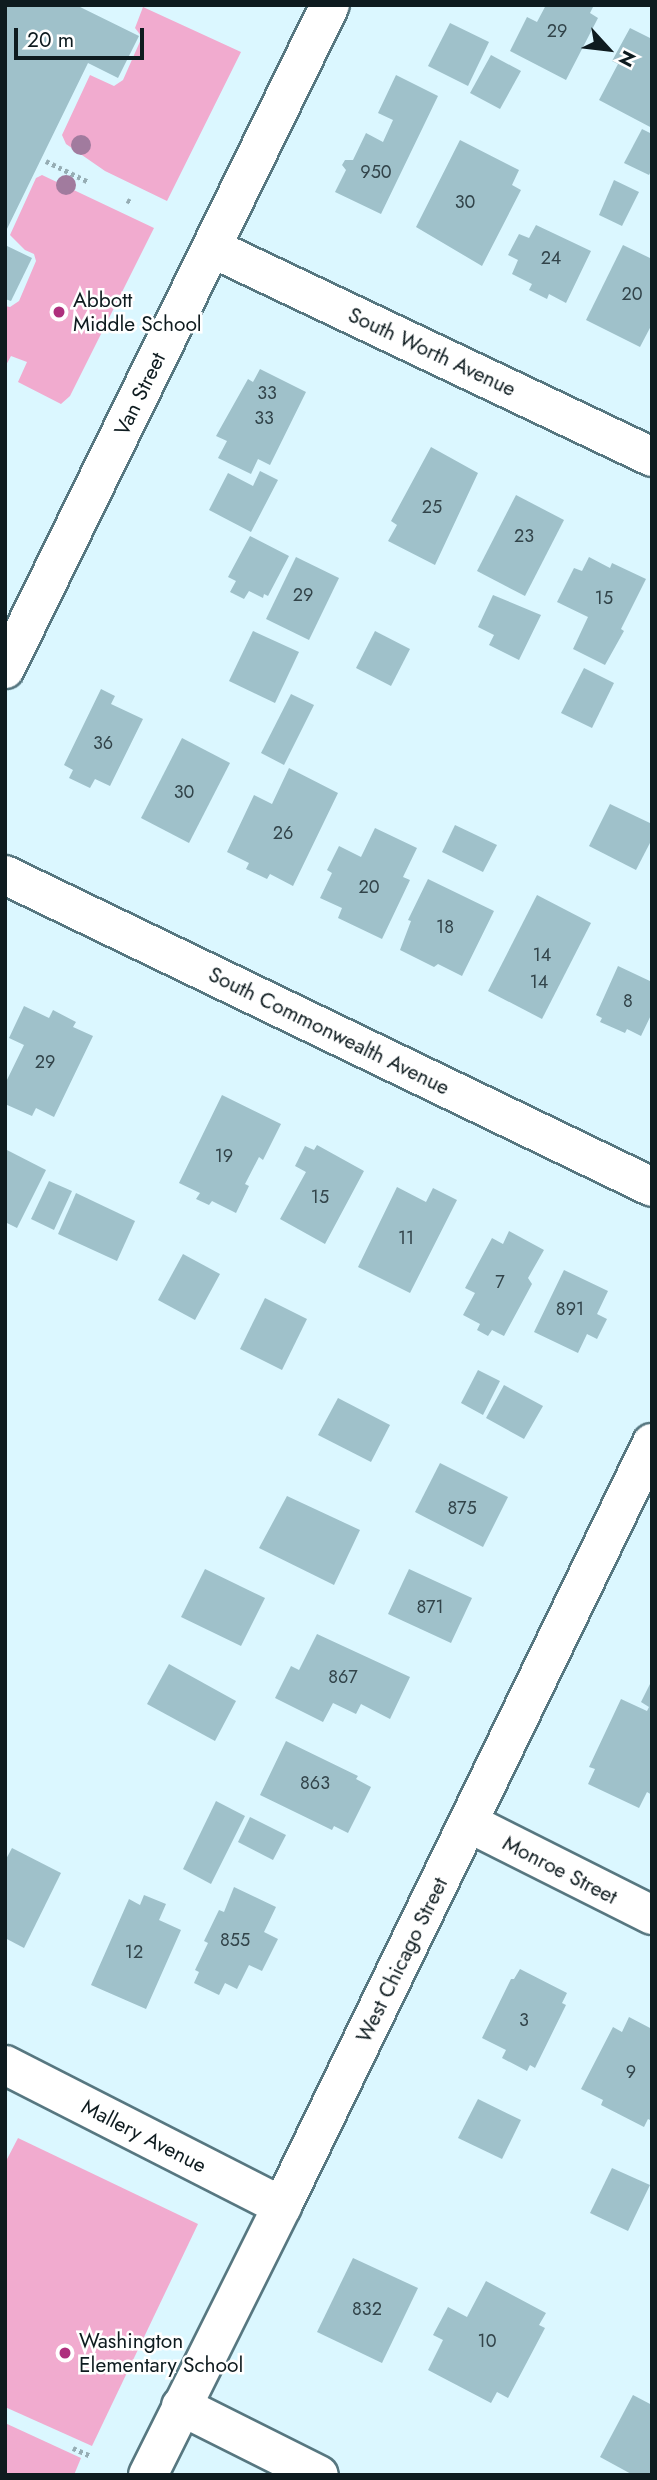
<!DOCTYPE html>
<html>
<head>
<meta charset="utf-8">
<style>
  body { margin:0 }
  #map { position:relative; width:657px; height:2480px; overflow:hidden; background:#dbf7ff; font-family:Jost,sans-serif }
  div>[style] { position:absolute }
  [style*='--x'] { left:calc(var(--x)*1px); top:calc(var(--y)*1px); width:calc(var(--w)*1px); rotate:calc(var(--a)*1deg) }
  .green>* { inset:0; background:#f1abcf }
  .building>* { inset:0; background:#9fc1ca }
  .path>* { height:4.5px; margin-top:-2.25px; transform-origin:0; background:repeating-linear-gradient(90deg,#96adb4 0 3.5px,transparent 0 7px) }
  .roads { filter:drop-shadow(2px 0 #577780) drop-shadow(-2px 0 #577780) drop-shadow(0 2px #577780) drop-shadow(0 -2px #577780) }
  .minor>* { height:38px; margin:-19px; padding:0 19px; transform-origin:19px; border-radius:19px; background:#fff }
  .trees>* { width:20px; height:20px; margin:-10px; border-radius:50%; background:#a17b9e }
  .dots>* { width:19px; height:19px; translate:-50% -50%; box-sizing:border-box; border:4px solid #fff; border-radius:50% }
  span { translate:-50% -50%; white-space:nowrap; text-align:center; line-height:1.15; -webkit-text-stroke:5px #fff; paint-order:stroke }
  .number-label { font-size:18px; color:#32444a }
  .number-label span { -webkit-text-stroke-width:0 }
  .poi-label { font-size:21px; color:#0e1b1f }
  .left { translate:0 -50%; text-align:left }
  .street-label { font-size:21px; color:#0e1b1f }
  .frame { position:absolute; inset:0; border:7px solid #0e1b1f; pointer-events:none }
  .north { position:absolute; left:573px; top:14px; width:70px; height:70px; -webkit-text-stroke:5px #fff; paint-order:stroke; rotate:117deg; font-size:19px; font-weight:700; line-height:28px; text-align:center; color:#0e1b1f }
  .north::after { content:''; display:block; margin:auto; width:24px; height:32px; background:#0e1b1f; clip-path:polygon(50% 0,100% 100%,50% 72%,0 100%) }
  .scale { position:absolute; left:14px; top:28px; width:130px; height:32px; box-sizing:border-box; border:4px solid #0e1b1f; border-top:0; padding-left:9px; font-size:21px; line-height:24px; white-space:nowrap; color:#0e1b1f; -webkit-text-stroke:5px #fff; paint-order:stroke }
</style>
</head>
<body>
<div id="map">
  <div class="green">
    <i style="clip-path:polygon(143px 7px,241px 52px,167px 201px,105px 171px,66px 144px,62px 135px,90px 75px,114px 86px,123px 80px,142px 37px,135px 28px)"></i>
    <i style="clip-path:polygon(42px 175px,154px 228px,70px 396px,61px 404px,18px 382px,27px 362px,11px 356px,5px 367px,5px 306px,10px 307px,19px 301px,36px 261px,34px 254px,25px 250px,10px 235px,36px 178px)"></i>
    <i style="clip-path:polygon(18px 2138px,198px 2224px,92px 2446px,5px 2407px,5px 2163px)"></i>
    <i style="clip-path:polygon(5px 2423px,81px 2458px,74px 2475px,5px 2475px)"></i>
  </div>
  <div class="building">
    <i style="clip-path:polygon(5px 5px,76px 5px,139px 36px,118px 78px,88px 63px,5px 233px)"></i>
    <i style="clip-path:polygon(546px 5px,594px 5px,590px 13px,598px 18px,566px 80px,510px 51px,527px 17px,537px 22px)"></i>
    <i style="clip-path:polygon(450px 23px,489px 42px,468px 86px,428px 66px)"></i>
    <i style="clip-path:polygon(630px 28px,652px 39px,652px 128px,599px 100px,618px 64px,612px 61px)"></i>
    <i style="clip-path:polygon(491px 55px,521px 71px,500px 109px,470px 93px)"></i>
    <i style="clip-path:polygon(396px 75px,438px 96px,381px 214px,335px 192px,346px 170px,342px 165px,345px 160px,353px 160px,366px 133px,383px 142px,393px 120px,378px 113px)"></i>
    <i style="clip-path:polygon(642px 129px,652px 134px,652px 169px,649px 175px,624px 163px)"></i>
    <i style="clip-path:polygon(460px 140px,519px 170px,512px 185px,521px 190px,482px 266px,416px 227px)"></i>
    <i style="clip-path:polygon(614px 180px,639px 192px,622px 226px,599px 215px)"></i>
    <i style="clip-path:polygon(536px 225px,591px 251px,566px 303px,549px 294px,547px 299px,529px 290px,532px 284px,512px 274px,518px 260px,508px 255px,519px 234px,529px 238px)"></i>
    <i style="clip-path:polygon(5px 245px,32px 258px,11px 301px,5px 299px)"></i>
    <i style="clip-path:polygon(623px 245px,652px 259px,652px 324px,640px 347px,586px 320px)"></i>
    <i style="clip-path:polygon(260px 369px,306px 392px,270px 465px,258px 459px,251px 474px,218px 458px,227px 441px,216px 436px,248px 379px,253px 382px)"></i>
    <i style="clip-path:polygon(431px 447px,478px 473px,435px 565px,388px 541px,397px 525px,391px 521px)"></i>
    <i style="clip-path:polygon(260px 471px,278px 480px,251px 532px,209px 510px,228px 473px,253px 486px)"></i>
    <i style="clip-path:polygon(516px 495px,564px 520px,525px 596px,477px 571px)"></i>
    <i style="clip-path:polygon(250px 536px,289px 556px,268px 596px,264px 594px,263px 598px,249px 591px,244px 599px,230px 592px,236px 581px,228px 577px)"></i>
    <i style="clip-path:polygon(296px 557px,339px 578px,309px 640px,266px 619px)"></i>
    <i style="clip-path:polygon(589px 557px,610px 568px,612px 563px,646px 579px,621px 629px,624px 631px,605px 665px,573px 649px,588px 617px,557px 602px,574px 568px,582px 571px)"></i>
    <i style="clip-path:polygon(493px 595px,541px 615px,519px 660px,489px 645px,494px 635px,478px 627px)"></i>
    <i style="clip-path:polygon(253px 631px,299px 652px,275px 703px,229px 681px)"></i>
    <i style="clip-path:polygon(375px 631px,410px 649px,391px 686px,356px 668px)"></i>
    <i style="clip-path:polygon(584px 668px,614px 683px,592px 728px,561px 713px)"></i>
    <i style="clip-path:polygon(101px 689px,115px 696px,111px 704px,143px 719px,110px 786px,95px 779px,90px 788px,69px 778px,73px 770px,64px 765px)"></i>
    <i style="clip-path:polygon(291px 694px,314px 705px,284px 765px,261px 753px)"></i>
    <i style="clip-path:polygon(182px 738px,230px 763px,189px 843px,141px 818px)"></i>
    <i style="clip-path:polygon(289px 768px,338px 793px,293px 886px,270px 874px,267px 879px,246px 869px,249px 863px,227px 852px,254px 795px,272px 804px)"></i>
    <i style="clip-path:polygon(610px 804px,652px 824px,652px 839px,636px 870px,589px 846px)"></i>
    <i style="clip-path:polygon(455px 825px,497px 845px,483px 872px,442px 852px)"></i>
    <i style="clip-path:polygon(375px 828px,417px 848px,403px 877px,410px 880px,382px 939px,338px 918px,342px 908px,320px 898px,332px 873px,327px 870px,339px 846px,361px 857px)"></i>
    <i style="clip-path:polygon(428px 879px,494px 911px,462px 976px,438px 964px,434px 967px,400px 950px,411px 921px,408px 920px)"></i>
    <i style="clip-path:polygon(537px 895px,591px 923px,542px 1019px,488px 991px)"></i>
    <i style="clip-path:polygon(618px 966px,652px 982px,652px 1013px,641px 1036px,627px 1029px,625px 1033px,600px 1022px,602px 1018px,596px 1015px)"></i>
    <i style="clip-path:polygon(24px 1006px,49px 1018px,53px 1010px,76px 1022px,73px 1027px,93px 1036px,54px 1117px,36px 1108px,32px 1116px,5px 1104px,5px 1084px,24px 1045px,9px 1038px)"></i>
    <i style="clip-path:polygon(222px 1095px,281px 1124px,263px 1160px,259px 1157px,245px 1184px,249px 1186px,236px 1213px,212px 1201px,209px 1205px,196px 1199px,200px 1193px,179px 1183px)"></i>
    <i style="clip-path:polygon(317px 1145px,364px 1171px,325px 1244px,280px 1219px,306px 1172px,295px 1166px,305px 1146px,314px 1150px)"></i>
    <i style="clip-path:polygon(5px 1149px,46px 1170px,17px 1228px,5px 1222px)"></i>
    <i style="clip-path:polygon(49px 1181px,72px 1191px,54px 1230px,31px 1219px)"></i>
    <i style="clip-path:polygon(397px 1187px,426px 1202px,433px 1188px,457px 1200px,410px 1293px,358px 1267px)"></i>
    <i style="clip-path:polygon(76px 1193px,135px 1221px,117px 1261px,58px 1234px)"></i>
    <i style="clip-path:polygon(509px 1231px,544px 1250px,528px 1278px,532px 1284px,504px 1336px,492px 1330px,488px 1336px,477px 1330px,480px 1324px,463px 1315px,475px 1293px,465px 1288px,492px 1238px,503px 1244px)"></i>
    <i style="clip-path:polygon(183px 1254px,220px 1274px,195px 1320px,158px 1300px)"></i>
    <i style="clip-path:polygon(564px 1270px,608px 1291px,597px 1314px,607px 1319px,597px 1339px,587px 1334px,578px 1353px,534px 1332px)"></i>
    <i style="clip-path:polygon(265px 1298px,307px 1319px,282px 1370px,240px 1349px)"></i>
    <i style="clip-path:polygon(478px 1370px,500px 1381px,483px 1415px,461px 1403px)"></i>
    <i style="clip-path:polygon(504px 1385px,543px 1406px,524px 1439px,486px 1418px)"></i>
    <i style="clip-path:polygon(338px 1398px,390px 1425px,371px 1462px,318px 1435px)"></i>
    <i style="clip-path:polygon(440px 1463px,508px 1497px,483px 1547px,415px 1512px)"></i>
    <i style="clip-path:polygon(287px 1496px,360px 1530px,334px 1585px,259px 1548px)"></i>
    <i style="clip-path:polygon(205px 1569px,265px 1598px,241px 1646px,181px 1617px)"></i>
    <i style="clip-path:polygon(409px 1569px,472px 1598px,451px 1643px,388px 1614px)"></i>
    <i style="clip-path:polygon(317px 1634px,410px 1677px,390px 1719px,361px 1704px,356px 1714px,333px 1703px,323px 1722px,275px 1698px,291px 1666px,299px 1670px)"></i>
    <i style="clip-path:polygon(169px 1664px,236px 1701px,215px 1741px,147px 1704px)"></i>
    <i style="clip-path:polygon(652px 1680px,652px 1795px,647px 1792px,639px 1808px,588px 1784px,595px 1769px,589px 1767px,621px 1699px,647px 1711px,649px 1707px,641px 1702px)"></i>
    <i style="clip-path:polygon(286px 1741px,358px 1776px,356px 1779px,371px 1787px,348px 1833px,334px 1826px,332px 1830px,260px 1795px)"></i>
    <i style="clip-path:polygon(216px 1801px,245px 1816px,211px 1884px,183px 1869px)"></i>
    <i style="clip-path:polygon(250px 1817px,286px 1835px,273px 1860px,238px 1842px)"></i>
    <i style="clip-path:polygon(12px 1848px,61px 1873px,24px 1948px,5px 1938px,5px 1861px)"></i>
    <i style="clip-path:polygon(234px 1887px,276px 1907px,264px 1932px,278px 1939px,262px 1971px,249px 1965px,237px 1989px,225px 1983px,219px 1995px,194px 1983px,199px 1972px,195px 1970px,208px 1943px,204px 1941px,219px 1910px,224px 1912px)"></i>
    <i style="clip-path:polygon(144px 1895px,166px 1904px,159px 1920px,181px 1930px,146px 2009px,91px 1985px,129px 1899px,140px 1905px)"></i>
    <i style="clip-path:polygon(520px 1969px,567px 1993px,562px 2003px,566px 2005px,535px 2068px,530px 2065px,527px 2071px,502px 2058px,506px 2050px,482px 2038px,511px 1979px,514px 1979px)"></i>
    <i style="clip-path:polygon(629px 2017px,652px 2029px,652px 2121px,648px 2119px,644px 2127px,601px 2105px,603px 2100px,581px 2089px,613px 2027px,622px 2032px)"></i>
    <i style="clip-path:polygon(478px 2099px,521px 2120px,502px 2159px,458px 2138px)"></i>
    <i style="clip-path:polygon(612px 2168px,650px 2185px,628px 2231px,590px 2213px)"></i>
    <i style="clip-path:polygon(353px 2258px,418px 2288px,382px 2363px,317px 2332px)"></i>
    <i style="clip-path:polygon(486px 2281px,546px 2313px,539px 2325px,545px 2328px,508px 2398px,497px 2392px,491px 2403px,428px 2370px,443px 2340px,433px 2335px,448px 2307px,467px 2317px)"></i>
    <i style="clip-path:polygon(633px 2395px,652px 2405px,652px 2475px,633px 2475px,600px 2457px)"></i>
  </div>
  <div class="path">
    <i style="--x:46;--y:161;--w:46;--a:26"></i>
    <i style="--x:127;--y:200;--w:4;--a:27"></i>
    <i style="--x:73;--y:2448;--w:20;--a:24"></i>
  </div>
  <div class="roads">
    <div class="minor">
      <i style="--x:212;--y:248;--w:487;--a:25.4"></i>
      <i style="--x:5;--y:669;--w:739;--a:-63.92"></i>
      <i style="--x:5;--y:875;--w:718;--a:25.74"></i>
      <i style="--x:469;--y:1823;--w:205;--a:26.7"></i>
      <i style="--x:5;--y:2065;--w:311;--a:27"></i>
      <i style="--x:181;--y:2406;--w:154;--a:26.6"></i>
      <i style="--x:148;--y:2475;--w:301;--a:-63.5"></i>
      <i style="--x:282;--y:2206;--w:848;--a:-64.13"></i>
    </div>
  </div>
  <div class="trees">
    <i style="left:81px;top:145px"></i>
    <i style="left:66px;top:185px"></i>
  </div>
  <div class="dots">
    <i style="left:59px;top:312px;background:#ae2f7d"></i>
    <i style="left:65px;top:2353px;background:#ae2f7d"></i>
  </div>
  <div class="number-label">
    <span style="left:557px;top:31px">29</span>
    <span style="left:376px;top:172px">950</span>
    <span style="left:465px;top:202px">30</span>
    <span style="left:551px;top:258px">24</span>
    <span style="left:632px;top:294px">20</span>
    <span style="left:267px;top:393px">33</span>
    <span style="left:264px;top:418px">33</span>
    <span style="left:432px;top:507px">25</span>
    <span style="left:524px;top:536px">23</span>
    <span style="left:303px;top:595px">29</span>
    <span style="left:604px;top:598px">15</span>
    <span style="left:103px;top:743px">36</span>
    <span style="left:184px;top:792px">30</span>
    <span style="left:283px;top:833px">26</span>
    <span style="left:369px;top:887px">20</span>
    <span style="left:445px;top:927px">18</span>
    <span style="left:542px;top:955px">14</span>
    <span style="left:539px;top:982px">14</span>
    <span style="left:628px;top:1001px">8</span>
    <span style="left:45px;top:1062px">29</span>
    <span style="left:224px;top:1156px">19</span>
    <span style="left:320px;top:1197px">15</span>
    <span style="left:406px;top:1238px">11</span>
    <span style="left:500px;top:1282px">7</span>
    <span style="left:570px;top:1309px">891</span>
    <span style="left:462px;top:1508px">875</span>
    <span style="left:430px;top:1607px">871</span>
    <span style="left:343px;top:1677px">867</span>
    <span style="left:315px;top:1783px">863</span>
    <span style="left:235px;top:1940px">855</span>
    <span style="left:134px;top:1952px">12</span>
    <span style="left:524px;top:2020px">3</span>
    <span style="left:631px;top:2072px">9</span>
    <span style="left:367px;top:2309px">832</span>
    <span style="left:487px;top:2341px">10</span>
  </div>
  <div class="poi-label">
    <span class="left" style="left:73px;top:312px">Abbott<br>Middle School</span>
    <span class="left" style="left:79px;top:2353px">Washington<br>Elementary School</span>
  </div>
  <div class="street-label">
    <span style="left:432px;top:352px;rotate:25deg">South Worth Avenue</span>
    <span style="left:140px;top:394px;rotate:-64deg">Van Street</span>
    <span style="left:329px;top:1031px;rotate:26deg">South Commonwealth Avenue</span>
    <span style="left:560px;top:1870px;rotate:27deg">Monroe Street</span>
    <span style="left:402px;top:1960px;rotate:-64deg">West Chicago Street</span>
    <span style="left:144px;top:2136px;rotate:27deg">Mallery Avenue</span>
  </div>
  <div class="frame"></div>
  <div class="north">N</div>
  <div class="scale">20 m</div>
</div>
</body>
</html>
